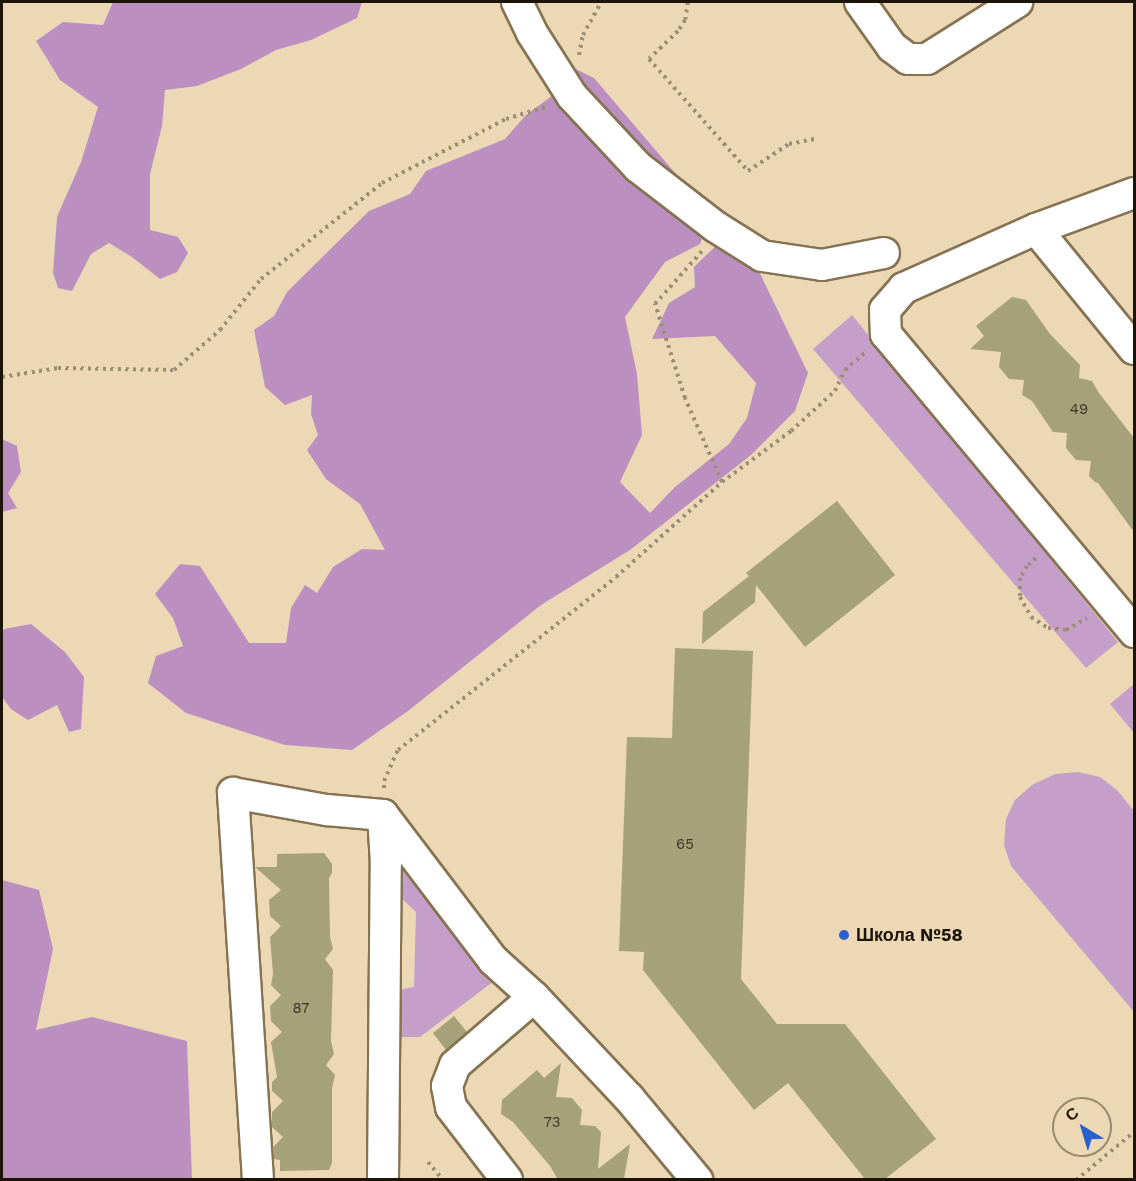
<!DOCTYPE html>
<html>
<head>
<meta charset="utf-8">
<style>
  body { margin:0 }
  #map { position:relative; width:1136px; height:1181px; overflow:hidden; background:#ecd8b5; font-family:"Work Sans",sans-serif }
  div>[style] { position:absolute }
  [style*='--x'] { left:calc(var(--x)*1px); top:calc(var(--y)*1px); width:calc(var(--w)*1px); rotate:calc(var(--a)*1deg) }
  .green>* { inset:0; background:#c59fca }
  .forest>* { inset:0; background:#bb90c1 }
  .building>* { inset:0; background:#a5a17b }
  .path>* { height:4px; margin-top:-2px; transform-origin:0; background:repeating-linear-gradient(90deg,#9c8d73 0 3px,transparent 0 7.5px) }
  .roads { filter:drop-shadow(2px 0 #857352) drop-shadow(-2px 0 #857352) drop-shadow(0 2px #857352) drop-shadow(0 -2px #857352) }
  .minor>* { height:30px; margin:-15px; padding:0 15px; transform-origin:15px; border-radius:15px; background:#fff }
  .dots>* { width:16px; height:16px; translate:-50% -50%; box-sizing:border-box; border:3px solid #ecd8b5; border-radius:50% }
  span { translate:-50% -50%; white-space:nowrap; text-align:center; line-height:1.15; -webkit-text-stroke:6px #ecd8b5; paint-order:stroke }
  .number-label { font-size:15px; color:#3e3724 }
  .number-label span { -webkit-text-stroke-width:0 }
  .poi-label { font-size:18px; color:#1b1407; font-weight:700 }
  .left { translate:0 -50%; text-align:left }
  .frame { position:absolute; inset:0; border:3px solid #1b1407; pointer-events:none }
  .north { position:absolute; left:1052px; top:1097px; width:60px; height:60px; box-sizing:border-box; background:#ecd8b5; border:2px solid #988a6f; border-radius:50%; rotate:322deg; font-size:16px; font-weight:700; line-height:24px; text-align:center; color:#1b1407 }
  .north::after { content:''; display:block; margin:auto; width:21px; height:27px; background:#2960ce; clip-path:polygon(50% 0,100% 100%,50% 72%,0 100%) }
</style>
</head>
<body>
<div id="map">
  <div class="green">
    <i style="clip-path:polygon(852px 315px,1118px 642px,1086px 668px,813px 349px)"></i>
    <i style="clip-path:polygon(1134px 684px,1134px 733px,1110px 704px)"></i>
    <i style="clip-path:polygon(1078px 772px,1100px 777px,1117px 790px,1134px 811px,1134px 1012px,1011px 866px,1004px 845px,1006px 819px,1015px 800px,1032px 785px,1055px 774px)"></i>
    <i style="clip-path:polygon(402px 869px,494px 981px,420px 1037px,395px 1037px,398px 995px,403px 989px,414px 987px,416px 912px,396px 893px,399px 870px)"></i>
  </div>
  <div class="forest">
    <i style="clip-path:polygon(113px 2px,362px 2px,357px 18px,311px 40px,276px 50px,241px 69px,197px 86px,165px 90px,162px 126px,150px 174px,150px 230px,178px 237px,188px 253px,177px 272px,160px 279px,132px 257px,109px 243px,91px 254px,72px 291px,58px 288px,53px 273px,57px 217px,81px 162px,98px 107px,60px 80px,36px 41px,63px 22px,103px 25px)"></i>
    <i style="clip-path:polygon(559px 61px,594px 78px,711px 215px,700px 244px,665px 262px,625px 317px,637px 374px,642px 435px,620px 482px,650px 513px,675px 487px,729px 444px,747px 418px,756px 383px,715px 336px,652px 339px,669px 303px,695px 287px,694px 267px,728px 234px,752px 257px,808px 373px,795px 411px,751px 455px,630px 550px,541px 605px,408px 711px,352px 750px,285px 745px,186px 713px,148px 683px,156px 656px,183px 646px,173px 618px,155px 594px,180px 564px,200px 566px,249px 643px,286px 643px,291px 608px,305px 585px,317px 593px,333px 567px,362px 549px,385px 550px,360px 504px,326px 479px,307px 450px,318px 435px,311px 414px,312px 395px,285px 405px,265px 387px,254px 330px,274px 316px,287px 292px,369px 211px,410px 194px,426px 171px,505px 139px,526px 115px,553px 95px)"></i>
    <i style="clip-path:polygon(2px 439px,17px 446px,21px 472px,8px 493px,17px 508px,2px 512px)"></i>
    <i style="clip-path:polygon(31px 624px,65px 652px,84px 677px,81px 729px,69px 732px,57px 705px,28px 720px,11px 709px,2px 697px,2px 632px,4px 629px)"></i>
    <i style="clip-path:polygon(2px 880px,39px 890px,53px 949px,36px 1030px,92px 1017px,187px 1041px,192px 1179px,2px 1179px)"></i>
  </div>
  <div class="building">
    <i style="clip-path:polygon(1012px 297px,1026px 300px,1050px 334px,1080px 365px,1079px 378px,1092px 381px,1099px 393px,1134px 438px,1134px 532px,1098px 483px,1095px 482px,1089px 476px,1091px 461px,1076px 460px,1066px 448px,1067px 433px,1053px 432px,1032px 401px,1022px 395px,1024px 380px,1009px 379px,999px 367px,1001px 352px,970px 349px,984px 336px,976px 326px)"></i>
    <i style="clip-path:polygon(837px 501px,895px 575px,805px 647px,756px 585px,755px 602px,702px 644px,703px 612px,749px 576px,746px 573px)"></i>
    <i style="clip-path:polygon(675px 648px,753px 651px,741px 979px,777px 1024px,845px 1024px,936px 1139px,885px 1179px,865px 1179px,788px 1083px,754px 1110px,643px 970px,644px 952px,619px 951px,627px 737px,672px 738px)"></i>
    <i style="clip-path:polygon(324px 853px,332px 864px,332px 873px,329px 878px,330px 937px,333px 949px,325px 959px,333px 970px,331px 1041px,334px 1054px,326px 1065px,335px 1075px,332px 1088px,332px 1163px,329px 1170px,280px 1171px,280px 1160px,274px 1159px,273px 1147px,283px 1137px,272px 1127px,272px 1112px,283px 1101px,272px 1091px,272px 1082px,277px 1077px,271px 1042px,282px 1032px,271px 1021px,270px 1006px,281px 995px,271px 985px,273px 974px,270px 937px,281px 926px,270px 916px,269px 900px,281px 890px,255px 867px,277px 867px,277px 854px)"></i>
    <i style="clip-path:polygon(454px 1016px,467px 1032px,446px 1050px,433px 1033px)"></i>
    <i style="clip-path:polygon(561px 1063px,556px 1097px,572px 1098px,582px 1110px,580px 1125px,595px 1126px,601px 1132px,598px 1169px,630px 1144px,624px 1179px,557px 1178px,550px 1166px,513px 1122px,501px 1114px,502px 1100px,537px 1070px,544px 1078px)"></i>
  </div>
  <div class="path">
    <i style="--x:688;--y:2;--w:18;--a:99"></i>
    <i style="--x:685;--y:20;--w:13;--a:122"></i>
    <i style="--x:678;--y:31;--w:40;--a:136"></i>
    <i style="--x:649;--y:59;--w:149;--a:48.5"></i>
    <i style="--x:748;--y:171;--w:49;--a:-33.4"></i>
    <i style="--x:789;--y:144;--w:26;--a:-11"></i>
    <i style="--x:579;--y:55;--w:20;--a:-79"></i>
    <i style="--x:583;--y:35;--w:38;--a:-61"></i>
    <i style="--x:2;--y:377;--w:57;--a:-9.1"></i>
    <i style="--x:58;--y:368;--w:116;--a:1"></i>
    <i style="--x:174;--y:370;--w:61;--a:-41"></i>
    <i style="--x:220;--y:330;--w:65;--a:-51.2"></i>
    <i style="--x:261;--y:279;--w:154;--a:-38.4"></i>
    <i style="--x:382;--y:183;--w:140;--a:-27.3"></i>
    <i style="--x:506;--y:119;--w:45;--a:-16.8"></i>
    <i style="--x:722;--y:482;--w:86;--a:-36.5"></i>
    <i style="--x:791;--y:431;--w:59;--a:-42.3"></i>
    <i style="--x:835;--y:391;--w:23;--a:-65"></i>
    <i style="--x:845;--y:370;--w:29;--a:-41"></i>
    <i style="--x:1036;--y:558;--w:12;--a:138"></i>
    <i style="--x:1027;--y:566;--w:14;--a:120"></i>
    <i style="--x:1020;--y:578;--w:19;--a:90"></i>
    <i style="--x:1020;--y:597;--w:23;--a:61"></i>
    <i style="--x:1031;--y:617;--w:20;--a:33"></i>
    <i style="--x:1048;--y:628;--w:18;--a:6"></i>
    <i style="--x:1066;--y:630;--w:24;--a:-30"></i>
    <i style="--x:384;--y:788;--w:7;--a:-90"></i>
    <i style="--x:384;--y:781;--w:34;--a:-66"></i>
    <i style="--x:398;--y:750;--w:278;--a:-38.4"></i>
    <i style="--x:616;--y:577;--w:142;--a:-41.9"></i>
    <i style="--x:722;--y:482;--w:92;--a:-113.8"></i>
    <i style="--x:685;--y:398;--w:99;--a:-107.7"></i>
    <i style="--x:655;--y:304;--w:72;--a:-48.4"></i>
    <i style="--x:428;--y:1162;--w:23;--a:50"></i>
    <i style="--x:1076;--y:1180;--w:75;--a:-39.6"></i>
  </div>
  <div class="roads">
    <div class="minor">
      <i style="--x:517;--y:2;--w:34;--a:64"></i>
      <i style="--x:532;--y:33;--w:75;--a:57.6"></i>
      <i style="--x:572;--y:96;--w:97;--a:47.1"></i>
      <i style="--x:638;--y:167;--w:98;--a:37.6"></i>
      <i style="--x:716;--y:227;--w:54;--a:32.2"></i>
      <i style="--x:762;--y:256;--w:61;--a:8.5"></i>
      <i style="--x:822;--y:265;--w:63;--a:-11"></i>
      <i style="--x:860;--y:2;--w:55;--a:54.6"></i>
      <i style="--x:892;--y:47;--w:20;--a:37"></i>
      <i style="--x:908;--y:59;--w:19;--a:0"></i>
      <i style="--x:927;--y:59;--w:107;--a:-32.3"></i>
      <i style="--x:1134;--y:193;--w:104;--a:159.8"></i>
      <i style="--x:1036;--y:229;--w:145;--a:155.9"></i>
      <i style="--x:904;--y:288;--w:29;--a:131"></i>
      <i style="--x:885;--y:310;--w:24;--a:88"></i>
      <i style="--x:886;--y:334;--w:388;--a:50.2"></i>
      <i style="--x:1036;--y:229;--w:155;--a:50.8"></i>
      <i style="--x:258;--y:1180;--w:388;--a:-93.7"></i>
      <i style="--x:233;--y:793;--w:96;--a:10.3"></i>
      <i style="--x:327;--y:810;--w:56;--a:5.1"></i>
      <i style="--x:383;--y:815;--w:182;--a:52.8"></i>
      <i style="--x:493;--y:960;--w:55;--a:42.1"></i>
      <i style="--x:534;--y:997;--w:139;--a:46.8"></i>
      <i style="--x:629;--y:1098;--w:107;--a:50.3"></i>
      <i style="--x:383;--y:1180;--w:316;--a:-89.5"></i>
      <i style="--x:386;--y:864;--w:49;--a:-93.5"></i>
      <i style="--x:507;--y:1180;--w:92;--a:-127.5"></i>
      <i style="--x:451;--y:1107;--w:21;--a:-101"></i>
      <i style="--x:447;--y:1086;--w:22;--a:-69"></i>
      <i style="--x:455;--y:1065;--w:104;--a:-40.7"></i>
    </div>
  </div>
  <div class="dots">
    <i style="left:844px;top:935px;background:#2960ce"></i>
  </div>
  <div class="number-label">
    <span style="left:1079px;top:410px">49</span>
    <span style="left:685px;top:845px">65</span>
    <span style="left:301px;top:1009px">87</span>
    <span style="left:552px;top:1123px">73</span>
  </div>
  <div class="poi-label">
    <span class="left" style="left:856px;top:935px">Школа №58</span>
  </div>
  <div class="frame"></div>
  <div class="north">С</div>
</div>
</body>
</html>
